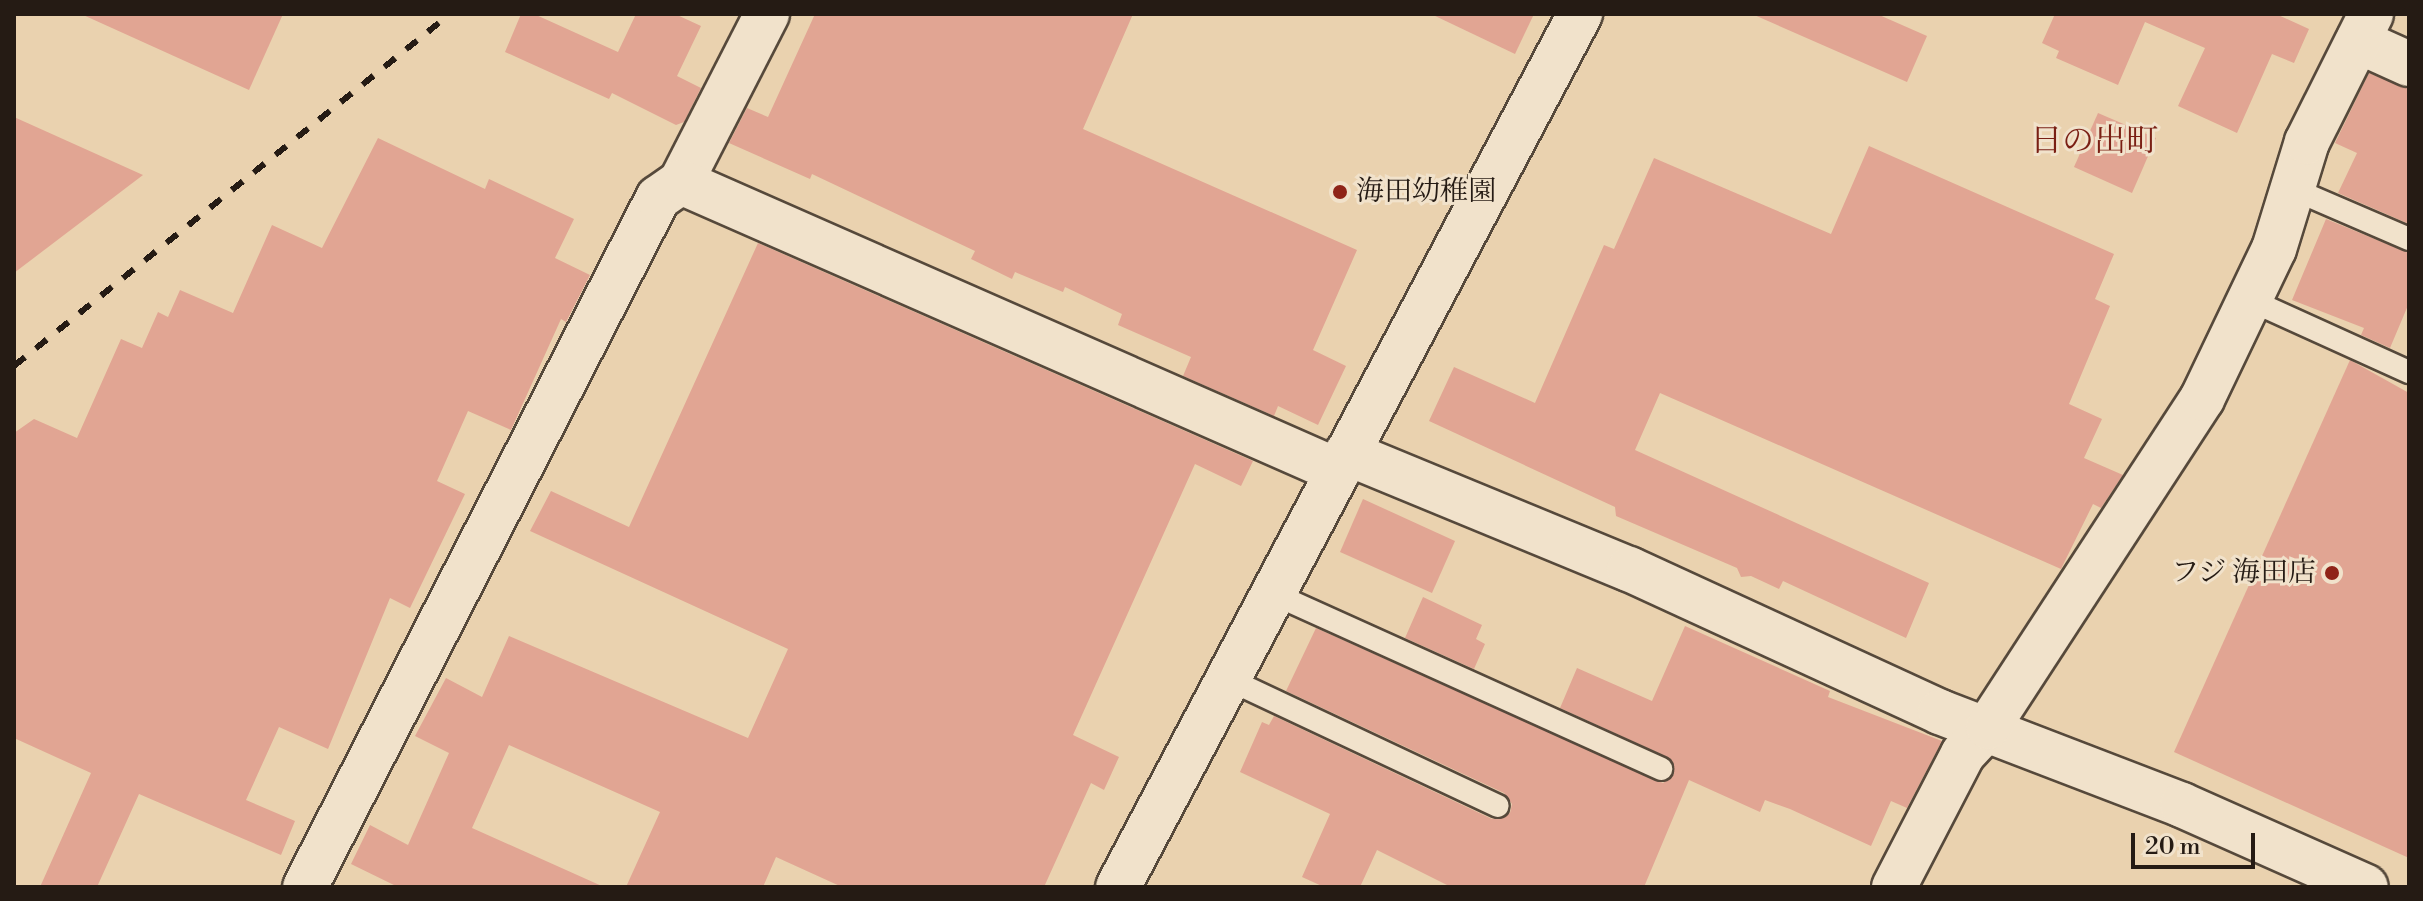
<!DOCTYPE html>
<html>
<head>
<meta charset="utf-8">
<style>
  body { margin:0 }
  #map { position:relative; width:2423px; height:901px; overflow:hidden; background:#ead2af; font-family:"Libre Bodoni","Noto Serif JP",serif }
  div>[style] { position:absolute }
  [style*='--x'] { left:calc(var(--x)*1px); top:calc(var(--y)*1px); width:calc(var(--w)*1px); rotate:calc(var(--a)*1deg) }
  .building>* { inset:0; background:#e1a593 }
  .roads { filter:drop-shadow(2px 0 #56493b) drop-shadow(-2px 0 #56493b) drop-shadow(0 2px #56493b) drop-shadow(0 -2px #56493b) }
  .lane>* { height:22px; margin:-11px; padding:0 11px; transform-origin:11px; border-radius:11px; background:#f1e2cb }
  .street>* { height:44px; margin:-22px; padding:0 22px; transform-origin:22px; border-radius:22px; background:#f1e2cb }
  .secondary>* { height:44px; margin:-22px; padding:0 22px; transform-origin:22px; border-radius:22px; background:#f1e2cb }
  .rail>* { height:6px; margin-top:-3px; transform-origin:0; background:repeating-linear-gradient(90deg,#251b14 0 14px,transparent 0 28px) }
  .dots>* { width:22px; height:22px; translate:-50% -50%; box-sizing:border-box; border:4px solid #f1e2cb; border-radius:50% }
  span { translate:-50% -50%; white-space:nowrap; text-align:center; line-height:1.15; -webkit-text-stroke:6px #f1e2cb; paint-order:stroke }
  .poi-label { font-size:28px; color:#251b14 }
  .left { translate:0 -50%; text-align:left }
  .right { translate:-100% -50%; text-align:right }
  .quarter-label { font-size:32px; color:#7a1f14 }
  .frame { position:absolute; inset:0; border:16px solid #251b14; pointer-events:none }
  .scale { position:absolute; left:2131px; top:833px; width:124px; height:36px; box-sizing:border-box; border:4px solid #251b14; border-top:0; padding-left:10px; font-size:24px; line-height:28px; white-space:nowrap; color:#251b14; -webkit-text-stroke:6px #f1e2cb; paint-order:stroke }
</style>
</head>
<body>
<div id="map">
  <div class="building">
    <i style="clip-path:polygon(81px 14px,283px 14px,249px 90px)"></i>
    <i style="clip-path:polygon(521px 14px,534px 14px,618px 52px,636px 14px,675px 14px,701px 26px,677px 76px,701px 88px,684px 122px,676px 125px,612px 93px,609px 99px,505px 52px)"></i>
    <i style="clip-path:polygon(815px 14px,1133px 14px,1083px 129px,1357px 250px,1313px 350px,1346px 366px,1318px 425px,1278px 406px,1274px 416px,1183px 376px,1191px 357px,1118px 325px,1122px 314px,1065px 287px,1063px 292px,1015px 272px,1012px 279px,971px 259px,975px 251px,812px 174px,810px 179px,729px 143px,747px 108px,768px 117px)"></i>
    <i style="clip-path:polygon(1431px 14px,1534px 14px,1515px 54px)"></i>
    <i style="clip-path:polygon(1752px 14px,1877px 14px,1927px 36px,1907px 82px)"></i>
    <i style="clip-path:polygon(2055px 14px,2276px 14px,2309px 29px,2294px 63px,2272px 54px,2237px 133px,2178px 106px,2205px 48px,2145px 22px,2118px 85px,2056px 58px,2059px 51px,2042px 43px)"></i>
    <i style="clip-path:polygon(2369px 73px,2409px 89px,2409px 224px,2338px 193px,2357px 153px,2335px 143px)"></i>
    <i style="clip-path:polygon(2098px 113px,2156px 138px,2132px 193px,2074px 167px)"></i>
    <i style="clip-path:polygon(14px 117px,143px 175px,14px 273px)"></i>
    <i style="clip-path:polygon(378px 138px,485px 189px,489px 179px,574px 219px,555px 258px,590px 275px,566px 322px,561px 319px,511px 430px,468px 411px,437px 481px,465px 494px,410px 608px,390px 598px,328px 749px,279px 727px,246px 800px,295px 821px,281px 855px,139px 794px,97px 887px,40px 887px,91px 773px,14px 738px,14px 433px,34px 419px,77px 438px,121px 339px,142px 348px,158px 312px,168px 317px,180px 290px,233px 313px,272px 225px,322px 248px)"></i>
    <i style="clip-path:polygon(1869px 146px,2114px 254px,2095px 299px,2110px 306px,2069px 404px,2102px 419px,2084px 458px,2123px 475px,2101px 508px,2093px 504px,2061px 569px,1660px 393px,1635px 450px,1929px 583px,1906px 638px,1783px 581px,1779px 589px,1751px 576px,1741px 577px,1737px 568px,1616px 516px,1615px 507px,1429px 421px,1454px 367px,1535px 403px,1604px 245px,1614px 249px,1654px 158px,1831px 234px)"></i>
    <i style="clip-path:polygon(2326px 219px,2409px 253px,2409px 303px,2390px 348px,2361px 335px,2364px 328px,2292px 300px)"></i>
    <i style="clip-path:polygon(758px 243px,1253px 461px,1241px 486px,1195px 464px,1073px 735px,1119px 757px,1104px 790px,1091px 783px,1044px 887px,842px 887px,776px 857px,763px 887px,626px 887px,660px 812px,509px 745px,472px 828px,604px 887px,398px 887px,351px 864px,370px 825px,408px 845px,449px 753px,415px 736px,446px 678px,482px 697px,509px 636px,748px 738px,788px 649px,530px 531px,551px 491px,629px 527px)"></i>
    <i style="clip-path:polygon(2350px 360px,2409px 393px,2409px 858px,2174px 752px)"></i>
    <i style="clip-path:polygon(1363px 499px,1455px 541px,1432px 593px,1340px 552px)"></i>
    <i style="clip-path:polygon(1423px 597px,1482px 625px,1476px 639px,1485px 644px,1474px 669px,1405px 638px)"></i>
    <i style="clip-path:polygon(1685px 626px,1830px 691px,1828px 697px,1942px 741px,1907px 808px,1891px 801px,1871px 846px,1790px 809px,1765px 800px,1760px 812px,1689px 780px,1644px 887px,1451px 887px,1377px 850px,1360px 887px,1324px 887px,1302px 877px,1330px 814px,1240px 772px,1262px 722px,1269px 725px,1274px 716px,1492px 819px,1510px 813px,1512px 804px,1504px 793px,1286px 691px,1316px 628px,1663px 783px,1674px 774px,1667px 757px,1560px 708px,1577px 668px,1652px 701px)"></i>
  </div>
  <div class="roads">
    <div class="lane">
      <i style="--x:2293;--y:189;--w:126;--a:23.3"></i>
      <i style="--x:2250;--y:300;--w:175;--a:24.4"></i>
      <i style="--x:1274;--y:594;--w:425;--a:24.3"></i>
      <i style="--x:1228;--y:679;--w:298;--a:25.2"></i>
    </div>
    <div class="street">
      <i style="--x:2358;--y:41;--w:56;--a:24.3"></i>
      <i style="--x:681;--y:182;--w:189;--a:-62.9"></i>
      <i style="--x:1347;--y:453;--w:305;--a:22.4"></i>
      <i style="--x:1629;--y:569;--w:342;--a:24.7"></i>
      <i style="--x:1940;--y:712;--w:259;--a:21"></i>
      <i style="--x:2182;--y:805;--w:201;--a:24"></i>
      <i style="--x:305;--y:887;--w:774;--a:-62.87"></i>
      <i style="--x:658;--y:198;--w:28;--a:-35"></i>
      <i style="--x:681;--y:182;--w:718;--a:23.74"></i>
      <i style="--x:1894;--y:887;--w:150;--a:-62.6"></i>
      <i style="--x:1963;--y:754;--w:37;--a:-47"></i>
      <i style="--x:1988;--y:727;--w:392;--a:-56.9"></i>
      <i style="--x:2202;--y:399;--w:166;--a:-64.4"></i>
      <i style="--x:2274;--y:249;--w:112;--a:-72.9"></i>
      <i style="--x:2307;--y:142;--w:143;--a:-63.4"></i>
    </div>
    <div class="secondary">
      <i style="--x:1118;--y:887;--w:988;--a:-62.11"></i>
    </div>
  </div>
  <div class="rail">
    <i style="--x:14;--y:366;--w:560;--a:-38.92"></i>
  </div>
  <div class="dots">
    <i style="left:1340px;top:192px;background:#8f2418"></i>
    <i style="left:2332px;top:573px;background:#8f2418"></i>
  </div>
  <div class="poi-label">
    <span class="left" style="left:1356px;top:192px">海田幼稚園</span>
    <span class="right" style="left:2316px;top:573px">フジ 海田店</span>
  </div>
  <div class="quarter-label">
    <span style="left:2094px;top:141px">日の出町</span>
  </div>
  <div class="frame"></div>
  <div class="scale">20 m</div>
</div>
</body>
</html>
